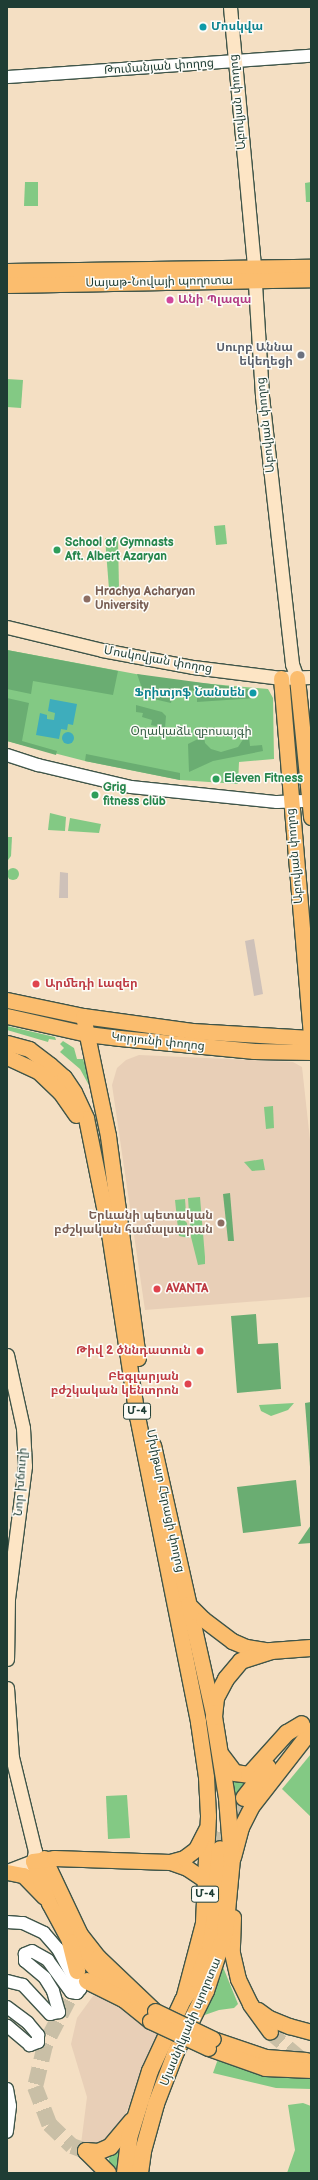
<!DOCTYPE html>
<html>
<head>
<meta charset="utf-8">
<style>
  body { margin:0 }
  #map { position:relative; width:318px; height:2180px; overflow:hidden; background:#f4dfc3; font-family:"Balsamiq Sans","Noto Sans Armenian",sans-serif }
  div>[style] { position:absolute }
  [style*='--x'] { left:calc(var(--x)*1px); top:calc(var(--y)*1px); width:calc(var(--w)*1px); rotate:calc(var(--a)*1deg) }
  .built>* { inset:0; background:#e8cfb7 }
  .industrial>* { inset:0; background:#cec1b9 }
  .green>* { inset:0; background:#83c984 }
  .round { border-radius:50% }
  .forest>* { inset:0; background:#6aad72 }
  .water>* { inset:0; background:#3eadbc }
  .primary-tunnel>* { height:15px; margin-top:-7.5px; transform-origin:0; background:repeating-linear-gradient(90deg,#c9bfa6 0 15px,transparent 0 23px) }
  .trunk-tunnel>* { height:16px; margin-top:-8px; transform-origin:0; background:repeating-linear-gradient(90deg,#c9bfa6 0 16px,transparent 0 24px) }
  .roads { filter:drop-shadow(1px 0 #3f5549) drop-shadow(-1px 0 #3f5549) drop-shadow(0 1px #3f5549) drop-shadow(0 -1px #3f5549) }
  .tertiary>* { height:12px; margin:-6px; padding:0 6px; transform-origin:6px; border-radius:6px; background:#fff }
  .secondary>* { height:13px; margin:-6.5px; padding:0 6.5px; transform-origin:6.5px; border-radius:6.5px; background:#fde5c5 }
  .primary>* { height:15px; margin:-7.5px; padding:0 7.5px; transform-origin:7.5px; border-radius:7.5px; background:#fbbd6e }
  .trunk>* { height:16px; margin:-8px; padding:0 8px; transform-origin:8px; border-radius:8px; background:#fbbd6e }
  .bridges { filter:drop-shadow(1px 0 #3f5549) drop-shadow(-1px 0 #3f5549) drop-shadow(0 1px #3f5549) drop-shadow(0 -1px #3f5549) }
  .primary-bridge>* { height:15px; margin:-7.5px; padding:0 7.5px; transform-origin:7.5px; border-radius:7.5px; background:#fbbd6e }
  .dots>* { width:11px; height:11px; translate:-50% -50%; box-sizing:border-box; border:2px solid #fdfcf7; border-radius:50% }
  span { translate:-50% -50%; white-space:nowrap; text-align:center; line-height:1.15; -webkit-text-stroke:3px #fdfcf7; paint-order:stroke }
  .shield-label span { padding:1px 3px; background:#fdfcf7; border:1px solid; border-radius:3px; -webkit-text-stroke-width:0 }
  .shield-label { font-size:11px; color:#1f3d34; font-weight:700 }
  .culture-label { font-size:12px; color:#0d838f; font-weight:700 }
  .left { translate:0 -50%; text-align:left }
  .right { translate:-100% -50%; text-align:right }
  .street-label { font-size:12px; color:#1f3d34 }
  .hotel-label { font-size:12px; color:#b23c85; font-weight:700 }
  .worship-label { font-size:12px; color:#5b616d; font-weight:700 }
  .leisure-label { font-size:12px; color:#27864d; font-weight:700 }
  .education-label { font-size:12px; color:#785e54; font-weight:700 }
  .park-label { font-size:12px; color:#386048 }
  .health-label { font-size:12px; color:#be3a42; font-weight:700 }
  .frame { position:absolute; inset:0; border:8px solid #1f3d34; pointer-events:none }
</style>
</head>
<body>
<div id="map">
  <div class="built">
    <i style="clip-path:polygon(139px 1055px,293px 1062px,302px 1067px,311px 1149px,311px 1297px,145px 1310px,112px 1085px,117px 1068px,126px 1060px)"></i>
    <i style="clip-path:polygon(103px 1991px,155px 2029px,161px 2036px,115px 2137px,98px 2148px,81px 2144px,87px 2097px,71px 2044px,77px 2018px,93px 1996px)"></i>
  </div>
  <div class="industrial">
    <i style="clip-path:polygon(60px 872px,68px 873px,68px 898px,59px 898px)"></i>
    <i style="clip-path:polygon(254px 939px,263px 994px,254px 996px,245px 941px)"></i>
  </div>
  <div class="green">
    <i style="clip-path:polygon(25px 182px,38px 182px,38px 206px,24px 206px)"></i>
    <i style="clip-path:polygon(311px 182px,311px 202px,306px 202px,305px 183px)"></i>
    <i style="clip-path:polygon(7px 379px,23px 380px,21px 408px,7px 407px)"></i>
    <i style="clip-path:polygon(225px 525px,227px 544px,216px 545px,214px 526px)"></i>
    <i style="clip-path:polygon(105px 538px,118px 539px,119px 589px,109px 589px)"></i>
    <i style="clip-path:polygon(7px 650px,168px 680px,268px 689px,273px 698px,274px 759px,239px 762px,238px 784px,180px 780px,85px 761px,7px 741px)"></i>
    <i style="clip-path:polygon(50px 813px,66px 817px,65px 831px,48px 830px)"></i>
    <i style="clip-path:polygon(70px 818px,101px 824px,99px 833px,68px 831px)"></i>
    <i style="clip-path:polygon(7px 837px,12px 837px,11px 856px,8px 860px)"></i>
    <i class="round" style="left:7px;top:868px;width:12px;height:12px"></i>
    <i style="clip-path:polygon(7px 1026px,55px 1037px,56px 1040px,49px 1039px,48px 1042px,7px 1030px)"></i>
    <i style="clip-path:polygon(63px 1041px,74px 1048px,77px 1059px,83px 1059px,96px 1098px,80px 1069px,60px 1052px,64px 1048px,60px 1044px)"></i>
    <i style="clip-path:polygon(273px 1106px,274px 1128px,266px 1129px,264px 1107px)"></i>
    <i style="clip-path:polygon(263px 1159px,265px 1170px,252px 1171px,244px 1162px)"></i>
    <i style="clip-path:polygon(200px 1197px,205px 1257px,205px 1264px,198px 1265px,191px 1237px,190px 1222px,193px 1217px,189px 1213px,188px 1198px)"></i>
    <i style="clip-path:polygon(185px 1199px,186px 1213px,183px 1218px,177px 1219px,175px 1200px)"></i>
    <i style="clip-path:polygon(183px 1219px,187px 1223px,189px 1238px,179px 1236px,177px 1220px)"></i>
    <i style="clip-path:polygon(294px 1403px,288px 1410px,271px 1416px,261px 1411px,259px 1405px)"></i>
    <i style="clip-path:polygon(311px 1754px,311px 1817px,282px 1789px)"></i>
    <i style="clip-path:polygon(228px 1771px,250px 1778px,237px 1799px,244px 1805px,238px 1826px)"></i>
    <i style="clip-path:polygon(127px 1795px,130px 1838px,108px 1839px,106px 1796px)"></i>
    <i style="clip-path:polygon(223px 1967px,238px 2004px,234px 2008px,219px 2010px,199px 2017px)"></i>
    <i style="clip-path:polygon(218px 2059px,311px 2074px,311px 2089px,276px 2088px,213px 2073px)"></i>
    <i style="clip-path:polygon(303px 2103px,311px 2106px,311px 2173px,287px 2173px,295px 2150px,288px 2105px)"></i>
    <i style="clip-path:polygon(122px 2140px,120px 2173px,111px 2173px,108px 2166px,109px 2158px)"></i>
  </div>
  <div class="forest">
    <i style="clip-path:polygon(7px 650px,118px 671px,113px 695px,33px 681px,31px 694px,7px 689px)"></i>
    <i style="clip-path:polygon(137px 674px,255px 690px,256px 698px,197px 702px,197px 691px,174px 688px,171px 703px,145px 697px)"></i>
    <i style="clip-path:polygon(7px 698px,29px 703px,22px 741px,57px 751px,56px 755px,7px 741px)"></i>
    <i style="clip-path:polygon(136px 705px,162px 712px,166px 716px,165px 728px,151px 725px,152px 720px,142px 717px,143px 713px,136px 712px)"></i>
    <i style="clip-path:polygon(204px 736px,205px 743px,211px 749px,221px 752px,238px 747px,244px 738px,249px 737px,250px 746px,262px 745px,263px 751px,213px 761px,189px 772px,188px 744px)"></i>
    <i style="clip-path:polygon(86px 754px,180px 773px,180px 780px,85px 761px)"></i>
    <i style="clip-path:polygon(230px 1193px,234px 1241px,228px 1241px,223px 1194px)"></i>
    <i style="clip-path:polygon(256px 1314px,258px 1344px,278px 1343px,281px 1389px,237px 1393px,231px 1316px)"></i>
    <i style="clip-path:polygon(311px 1402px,311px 1480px,305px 1403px)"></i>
    <i style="clip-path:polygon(296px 1480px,301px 1526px,243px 1533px,237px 1487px)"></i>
    <i style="clip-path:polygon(311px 1525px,311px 1543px,298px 1544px)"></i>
  </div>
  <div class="water">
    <i style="clip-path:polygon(50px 699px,77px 704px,73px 725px,68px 724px,67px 730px,61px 729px,59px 739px,36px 735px,40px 713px,47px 715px,47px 719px,54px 720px,55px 713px,48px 711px)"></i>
    <i class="round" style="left:62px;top:732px;width:12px;height:12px"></i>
  </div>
  <div class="primary-tunnel">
    <i style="--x:270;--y:2032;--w:51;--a:40.2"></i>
  </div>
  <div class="trunk-tunnel">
    <i style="--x:220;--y:1849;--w:33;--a:-72"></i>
    <i style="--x:230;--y:1818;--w:24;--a:-55"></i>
    <i style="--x:79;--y:1979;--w:74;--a:117.3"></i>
    <i style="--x:45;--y:2045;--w:43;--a:103.4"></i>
    <i style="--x:35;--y:2087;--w:40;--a:69"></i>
    <i style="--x:49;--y:2124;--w:32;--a:44"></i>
    <i style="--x:72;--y:2146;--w:15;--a:20"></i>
  </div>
  <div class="roads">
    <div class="tertiary">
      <i style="--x:7;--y:77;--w:305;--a:-4"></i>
      <i style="--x:7;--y:755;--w:33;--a:18"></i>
      <i style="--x:38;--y:765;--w:96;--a:13.3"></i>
      <i style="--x:131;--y:787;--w:147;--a:5.9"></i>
      <i style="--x:277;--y:802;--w:34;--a:-2"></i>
      <i style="--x:7;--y:1922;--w:16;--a:4"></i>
      <i style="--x:23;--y:1923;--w:23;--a:25"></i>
      <i style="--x:44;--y:1933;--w:21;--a:49"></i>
      <i style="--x:58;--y:1949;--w:46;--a:61.2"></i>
      <i style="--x:80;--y:1989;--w:5;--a:127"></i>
      <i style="--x:77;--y:1993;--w:6;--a:-171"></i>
      <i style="--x:71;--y:1992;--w:39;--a:-126"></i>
      <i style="--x:48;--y:1960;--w:18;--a:-151"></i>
      <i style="--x:32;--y:1951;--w:8;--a:157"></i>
      <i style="--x:25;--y:1954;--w:7;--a:90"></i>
      <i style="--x:25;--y:1961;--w:26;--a:40"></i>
      <i style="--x:45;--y:1978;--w:15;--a:58"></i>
      <i style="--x:53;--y:1991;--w:22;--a:74"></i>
      <i style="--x:59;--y:2012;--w:9;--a:167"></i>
      <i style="--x:50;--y:2014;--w:40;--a:-133"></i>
      <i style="--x:23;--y:1985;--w:16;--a:-166"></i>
      <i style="--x:7;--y:2007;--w:26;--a:37"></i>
      <i style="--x:28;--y:2023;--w:16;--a:50"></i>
      <i style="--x:38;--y:2035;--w:7;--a:90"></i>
      <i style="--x:38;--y:2042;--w:9;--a:159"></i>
      <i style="--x:30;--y:2045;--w:30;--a:-140"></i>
      <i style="--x:7;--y:2089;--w:17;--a:80"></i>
      <i style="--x:10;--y:2106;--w:26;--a:97"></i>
    </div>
    <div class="secondary">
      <i style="--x:230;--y:7;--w:262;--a:84.7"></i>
      <i style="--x:254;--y:268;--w:128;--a:86.4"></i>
      <i style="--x:262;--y:396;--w:270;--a:83.6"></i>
      <i style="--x:292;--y:664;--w:15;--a:70"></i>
      <i style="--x:7;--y:627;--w:98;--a:13.6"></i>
      <i style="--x:102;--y:650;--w:93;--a:10.6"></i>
      <i style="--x:193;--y:667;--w:89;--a:7.1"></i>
      <i style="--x:281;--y:678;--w:30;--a:-2"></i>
      <i style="--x:7;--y:1355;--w:75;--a:77.6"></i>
      <i style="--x:23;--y:1428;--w:38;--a:87"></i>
      <i style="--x:25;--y:1466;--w:133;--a:97.3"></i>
      <i style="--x:8;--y:1598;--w:61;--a:90.9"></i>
      <i style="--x:7;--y:1688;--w:69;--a:85.9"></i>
      <i style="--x:12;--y:1757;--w:97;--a:76.3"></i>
      <i style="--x:35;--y:1851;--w:10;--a:101"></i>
      <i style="--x:33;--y:1861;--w:28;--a:159"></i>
    </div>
    <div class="primary">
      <i style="--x:7;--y:271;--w:304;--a:-0.8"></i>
      <i style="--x:7;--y:285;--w:304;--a:-1.1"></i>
      <i style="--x:281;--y:678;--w:357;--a:85.2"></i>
      <i style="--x:297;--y:678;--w:140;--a:84.2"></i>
      <i style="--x:7;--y:1000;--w:78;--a:11.9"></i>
      <i style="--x:83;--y:1016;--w:110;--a:7.8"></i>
      <i style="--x:192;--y:1031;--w:119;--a:3.4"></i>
      <i style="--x:7;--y:1016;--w:82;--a:12.7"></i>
      <i style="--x:87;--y:1034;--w:33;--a:7"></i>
      <i style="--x:120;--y:1038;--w:135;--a:5.5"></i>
      <i style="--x:254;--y:1051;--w:57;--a:1"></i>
      <i style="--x:83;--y:1016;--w:123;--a:78.2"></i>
      <i style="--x:108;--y:1136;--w:224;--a:82.3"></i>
      <i style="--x:7;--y:1043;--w:23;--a:15"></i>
      <i style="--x:29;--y:1049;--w:26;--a:37"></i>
      <i style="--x:50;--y:1065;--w:18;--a:41"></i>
      <i style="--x:64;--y:1077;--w:18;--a:56"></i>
      <i style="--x:74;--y:1092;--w:29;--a:65"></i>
      <i style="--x:86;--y:1118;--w:111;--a:78.6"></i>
      <i style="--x:108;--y:1227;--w:191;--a:81.3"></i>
      <i style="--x:137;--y:1416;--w:312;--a:78.7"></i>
      <i style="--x:198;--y:1722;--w:56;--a:81.7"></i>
      <i style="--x:206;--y:1777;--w:39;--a:87"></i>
      <i style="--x:208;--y:1816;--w:107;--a:92.7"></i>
      <i style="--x:203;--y:1923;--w:74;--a:104.8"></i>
      <i style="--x:7;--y:1057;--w:35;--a:25"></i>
      <i style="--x:39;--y:1072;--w:29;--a:44"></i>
      <i style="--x:60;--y:1092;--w:28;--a:55"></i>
      <i style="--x:153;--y:1445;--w:276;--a:77.4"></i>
      <i style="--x:188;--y:1604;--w:21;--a:45"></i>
      <i style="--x:203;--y:1619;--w:36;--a:37"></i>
      <i style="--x:232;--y:1641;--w:15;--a:23"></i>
      <i style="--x:246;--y:1647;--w:25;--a:9"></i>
      <i style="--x:233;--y:1857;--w:31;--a:-75"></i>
      <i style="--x:241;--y:1827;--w:22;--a:-63"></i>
      <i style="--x:251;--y:1807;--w:98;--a:-52.1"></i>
      <i style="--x:44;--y:1858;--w:84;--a:64.7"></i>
      <i style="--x:80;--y:1934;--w:29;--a:52"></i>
      <i style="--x:98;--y:1957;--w:79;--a:43.5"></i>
      <i style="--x:170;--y:1862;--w:18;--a:19"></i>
      <i style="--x:187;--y:1868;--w:23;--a:34"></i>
      <i style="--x:7;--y:1872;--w:16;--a:11"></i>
      <i style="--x:23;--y:1875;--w:30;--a:46"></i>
      <i style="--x:233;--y:1917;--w:36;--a:92"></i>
      <i style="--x:232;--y:1953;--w:27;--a:77"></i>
      <i style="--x:238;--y:1979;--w:28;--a:64"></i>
      <i style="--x:250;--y:2004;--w:34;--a:54"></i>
      <i style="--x:258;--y:2010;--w:14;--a:36"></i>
      <i style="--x:269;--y:2018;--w:22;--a:22"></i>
      <i style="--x:289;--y:2026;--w:23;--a:15"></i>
      <i style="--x:150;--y:2021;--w:35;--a:-141"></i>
      <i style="--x:123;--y:1999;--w:78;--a:-132.9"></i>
      <i style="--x:70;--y:1942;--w:44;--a:-118.3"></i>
      <i style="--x:49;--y:1903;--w:45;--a:-110.9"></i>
      <i style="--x:33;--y:1861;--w:21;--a:-8"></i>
      <i style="--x:54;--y:1858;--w:116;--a:2"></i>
      <i style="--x:170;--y:1862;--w:15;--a:-16"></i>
      <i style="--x:184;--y:1858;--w:15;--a:-37"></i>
      <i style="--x:196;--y:1849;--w:22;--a:-63"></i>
      <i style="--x:213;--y:2039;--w:56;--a:18.8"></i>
      <i style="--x:266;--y:2057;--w:40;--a:4.3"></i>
      <i style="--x:208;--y:2048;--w:60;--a:19.3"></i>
      <i style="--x:265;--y:2068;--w:46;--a:2.5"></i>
    </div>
    <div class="trunk">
      <i style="--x:222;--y:1756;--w:21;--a:53"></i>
      <i style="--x:235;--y:1773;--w:14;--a:8"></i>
      <i style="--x:249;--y:1775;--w:57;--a:-47.9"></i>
      <i style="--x:287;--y:1733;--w:17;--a:-31"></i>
      <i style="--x:244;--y:1798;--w:39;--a:-52"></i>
      <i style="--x:70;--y:1942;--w:30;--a:76"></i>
      <i style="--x:87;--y:1981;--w:40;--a:26.6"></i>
      <i style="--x:86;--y:2151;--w:12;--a:5"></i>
      <i style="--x:98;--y:2152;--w:13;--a:-23"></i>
      <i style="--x:110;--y:2147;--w:34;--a:-50"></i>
      <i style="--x:86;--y:2151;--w:31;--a:45"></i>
      <i style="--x:125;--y:2173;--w:35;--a:-83"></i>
      <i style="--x:129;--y:2138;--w:70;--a:-72.6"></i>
      <i style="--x:150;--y:2071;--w:78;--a:-65.1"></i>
      <i style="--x:183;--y:2000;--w:24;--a:-55"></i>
      <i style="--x:197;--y:1980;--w:35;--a:-68"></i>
      <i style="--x:210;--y:1948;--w:26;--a:-81"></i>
      <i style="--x:214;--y:1922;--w:73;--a:-85.3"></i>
      <i style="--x:140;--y:2173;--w:22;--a:-82"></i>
      <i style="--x:143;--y:2151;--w:49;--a:-74.5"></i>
      <i style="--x:156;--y:2104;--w:56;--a:-69"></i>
      <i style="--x:176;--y:2052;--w:68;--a:-63.8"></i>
      <i style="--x:206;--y:1991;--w:61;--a:-71.9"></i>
      <i style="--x:225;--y:1933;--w:74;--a:-84.6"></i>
      <i style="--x:232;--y:1859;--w:61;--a:-94.7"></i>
      <i style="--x:227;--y:1798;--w:82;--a:-99.1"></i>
      <i style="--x:214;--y:1717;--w:19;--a:-84"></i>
      <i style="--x:216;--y:1698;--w:21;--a:-62"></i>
      <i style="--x:226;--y:1679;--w:23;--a:-50"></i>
      <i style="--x:241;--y:1661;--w:32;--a:-18"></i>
      <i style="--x:271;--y:1651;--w:40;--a:-4.3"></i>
    </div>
  </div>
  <div class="bridges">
    <div class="primary-bridge">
      <i style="--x:155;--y:2011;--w:64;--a:25.8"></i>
      <i style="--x:150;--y:2021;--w:64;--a:25"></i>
    </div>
  </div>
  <div class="dots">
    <i style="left:203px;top:27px;background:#0f9aa8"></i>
    <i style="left:170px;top:300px;background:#d1479c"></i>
    <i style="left:301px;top:355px;background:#6b7280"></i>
    <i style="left:57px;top:550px;background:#2e9e5b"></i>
    <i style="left:87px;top:599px;background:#8d6e63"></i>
    <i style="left:253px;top:693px;background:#0f9aa8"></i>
    <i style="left:216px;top:779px;background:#2e9e5b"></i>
    <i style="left:95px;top:795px;background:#2e9e5b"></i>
    <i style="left:36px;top:984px;background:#e0444e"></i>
    <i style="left:221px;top:1223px;background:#8d6e63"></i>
    <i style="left:157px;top:1289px;background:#e0444e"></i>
    <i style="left:200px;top:1351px;background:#e0444e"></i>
    <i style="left:188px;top:1384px;background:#e0444e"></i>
  </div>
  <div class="shield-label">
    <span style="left:137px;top:1411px">Մ-4</span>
    <span style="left:205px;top:1894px">Մ-4</span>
  </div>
  <div class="culture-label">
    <span class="left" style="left:211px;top:27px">Մոսկվա</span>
    <span class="right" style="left:245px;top:693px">Ֆրիտյոֆ Նանսեն</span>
  </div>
  <div class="street-label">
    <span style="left:159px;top:67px;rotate:-4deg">Թումանյան փողոց</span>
    <span style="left:238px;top:102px;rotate:-95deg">Աբովյան փողոց</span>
    <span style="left:159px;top:282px;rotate:-1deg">Սայաթ-Նովայի պողոտա</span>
    <span style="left:266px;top:425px;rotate:-96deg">Աբովյան փողոց</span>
    <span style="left:158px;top:660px;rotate:10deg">Մոսկովյան փողոց</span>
    <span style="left:295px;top:856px;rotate:-95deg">Աբովյան փողոց</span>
    <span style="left:158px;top:1042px;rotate:6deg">Կորյունի փողոց</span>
    <span style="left:21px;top:1482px;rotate:-86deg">Նոր խճուղի</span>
    <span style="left:165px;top:1501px;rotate:78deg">Մխիթար Հերացի փողոց</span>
    <span style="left:191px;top:2022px;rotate:-67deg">Մյասնիկյանի պողոտա</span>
  </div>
  <div class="hotel-label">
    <span class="left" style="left:178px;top:300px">Անի Պլազա</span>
  </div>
  <div class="worship-label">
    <span class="right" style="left:293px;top:355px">Սուրբ Աննա<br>եկեղեցի</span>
  </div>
  <div class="leisure-label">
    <span class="left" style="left:65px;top:550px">School of Gymnasts<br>Aft. Albert Azaryan</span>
    <span class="left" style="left:224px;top:779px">Eleven Fitness</span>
    <span class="left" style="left:103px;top:795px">Grig<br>fitness club</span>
  </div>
  <div class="education-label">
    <span class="left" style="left:95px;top:599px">Hrachya Acharyan<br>University</span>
    <span class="right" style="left:213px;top:1223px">Երևանի պետական<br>բժշկական համալսարան</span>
  </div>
  <div class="park-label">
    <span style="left:191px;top:732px">Օղակաձև զբոսայգի</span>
  </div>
  <div class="health-label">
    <span class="left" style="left:45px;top:984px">Արմեդի Լազեր</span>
    <span class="left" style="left:166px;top:1289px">AVANTA</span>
    <span class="right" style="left:191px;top:1351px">Թիվ 2 ծննդատուն</span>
    <span class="right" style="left:179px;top:1384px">Բեգլարյան<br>բժշկական կենտրոն</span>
  </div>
  <div class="frame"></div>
</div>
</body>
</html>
